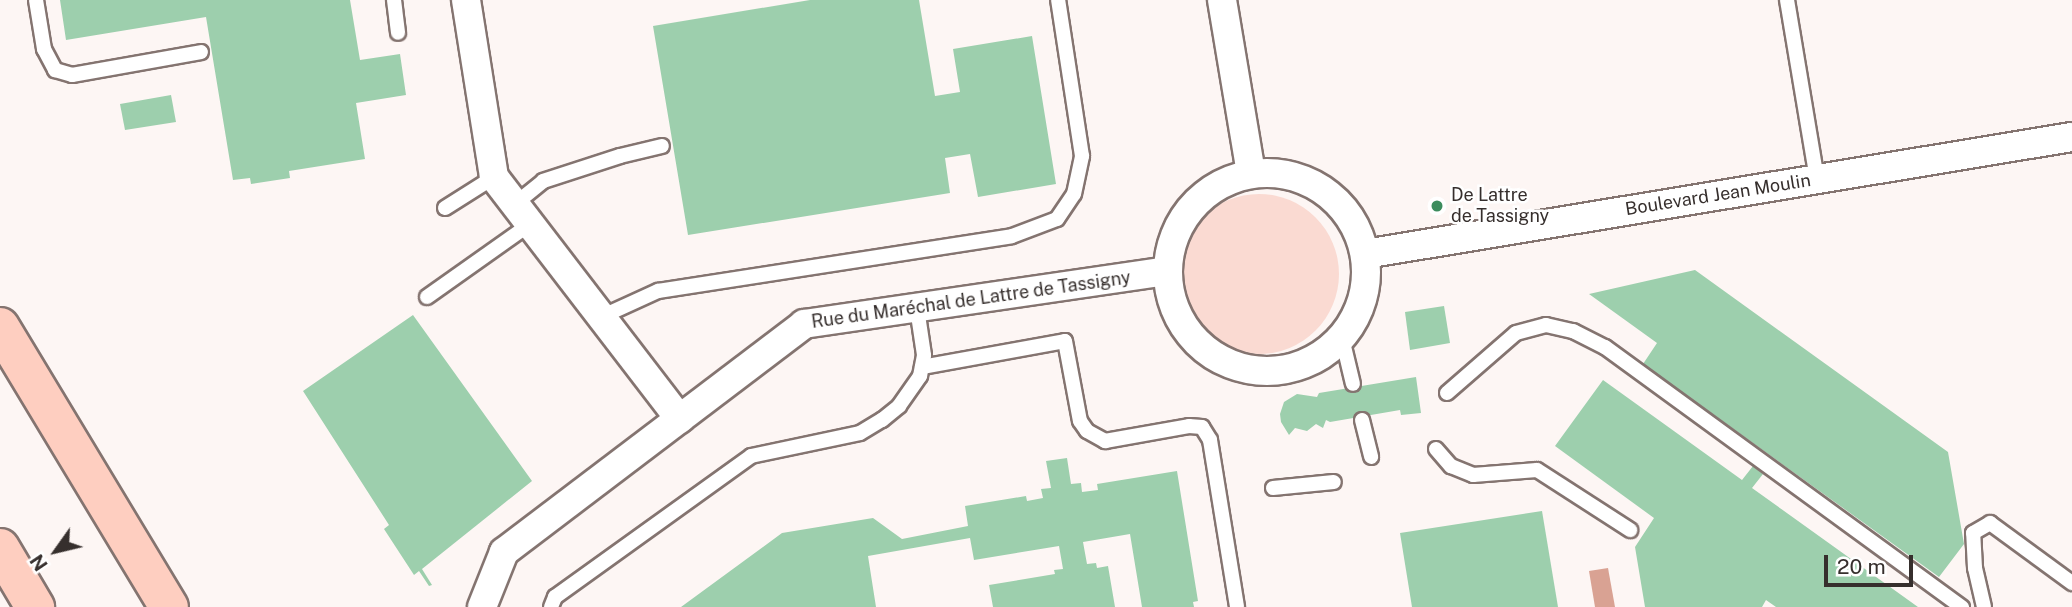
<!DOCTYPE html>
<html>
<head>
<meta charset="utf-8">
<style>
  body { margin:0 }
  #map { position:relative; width:2072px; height:607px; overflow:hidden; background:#fdf6f4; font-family:"Public Sans",sans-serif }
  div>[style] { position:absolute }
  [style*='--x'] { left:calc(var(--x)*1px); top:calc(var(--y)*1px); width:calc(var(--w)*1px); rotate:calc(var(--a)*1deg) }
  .green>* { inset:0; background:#fadad2 }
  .round { border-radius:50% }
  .water>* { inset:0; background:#d9a293 }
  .building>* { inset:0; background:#9dcfad }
  .roads { filter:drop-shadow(2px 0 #847470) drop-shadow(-2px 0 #847470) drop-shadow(0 2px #847470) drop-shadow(0 -2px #847470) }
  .service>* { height:14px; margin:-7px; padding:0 7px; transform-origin:7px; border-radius:7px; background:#fff }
  .minor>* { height:28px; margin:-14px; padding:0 14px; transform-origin:14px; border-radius:14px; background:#fff }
  .minor>.ring { margin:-14px; padding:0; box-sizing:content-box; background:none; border:28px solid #fff; border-radius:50% }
  .trunk>* { height:38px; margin:-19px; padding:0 19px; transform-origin:19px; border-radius:19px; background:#fecec0 }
  .dots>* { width:19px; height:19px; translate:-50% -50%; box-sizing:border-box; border:4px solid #fff; border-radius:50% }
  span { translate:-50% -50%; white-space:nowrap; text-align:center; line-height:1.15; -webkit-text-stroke:5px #fff; paint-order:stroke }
  .street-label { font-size:18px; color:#362f2d }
  .poi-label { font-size:18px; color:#362f2d }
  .left { translate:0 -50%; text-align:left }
  .north { position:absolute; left:21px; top:516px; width:70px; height:70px; -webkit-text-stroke:5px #fff; paint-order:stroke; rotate:236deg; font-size:19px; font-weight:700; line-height:28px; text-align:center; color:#362f2d }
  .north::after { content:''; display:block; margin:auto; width:24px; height:32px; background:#362f2d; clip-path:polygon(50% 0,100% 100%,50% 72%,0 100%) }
  .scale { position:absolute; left:1824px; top:555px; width:89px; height:32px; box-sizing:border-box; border:4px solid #362f2d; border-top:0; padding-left:9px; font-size:21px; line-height:24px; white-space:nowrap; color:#362f2d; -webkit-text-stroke:5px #fff; paint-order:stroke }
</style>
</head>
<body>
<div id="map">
  <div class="green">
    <i class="round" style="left:1179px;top:194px;width:160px;height:160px"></i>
  </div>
  <div class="water">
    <i style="clip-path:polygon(1608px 568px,1615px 607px,1595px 607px,1589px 571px)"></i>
  </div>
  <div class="building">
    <i style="clip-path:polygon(60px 0,350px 0,360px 60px,400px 54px,406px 95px,356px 103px,365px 159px,289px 171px,290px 178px,251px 184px,250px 178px,233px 180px,206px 17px,66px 40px)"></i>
    <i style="clip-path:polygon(810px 0,919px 0,935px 96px,960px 92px,953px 49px,1032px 36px,1056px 184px,978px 197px,970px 154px,945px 158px,950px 193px,688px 235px,653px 26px)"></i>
    <i style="clip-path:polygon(171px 95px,176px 122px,125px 130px,120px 104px)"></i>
    <i style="clip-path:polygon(1695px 270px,1948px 452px,1964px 544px,1939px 577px,1643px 364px,1657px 343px,1589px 294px)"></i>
    <i style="clip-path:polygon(1444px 306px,1450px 343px,1410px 350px,1405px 312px)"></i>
    <i style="clip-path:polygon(413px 315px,532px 481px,422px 569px,432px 585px,429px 586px,419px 571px,414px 575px,384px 529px,389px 525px,303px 391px)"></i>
    <i style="clip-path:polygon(1416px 377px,1421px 413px,1401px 415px,1400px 410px,1330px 422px,1326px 420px,1323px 428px,1316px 424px,1307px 431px,1295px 428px,1289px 435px,1281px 422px,1280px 414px,1284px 402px,1297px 394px,1317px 397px,1319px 393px)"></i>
    <i style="clip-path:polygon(1603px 380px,1742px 480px,1753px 466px,1763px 474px,1752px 488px,1918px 607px,1776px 607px,1766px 600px,1762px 607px,1645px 607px,1635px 547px,1654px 518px,1555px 446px)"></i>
    <i style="clip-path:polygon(1067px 458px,1071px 484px,1081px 483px,1082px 492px,1098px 490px,1097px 484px,1177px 471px,1198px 601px,1193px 602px,1194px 607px,1142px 607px,1130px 534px,1083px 542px,1087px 564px,1096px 563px,1097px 568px,1108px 566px,1115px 607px,993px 607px,989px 585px,1055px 574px,1054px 570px,1063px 569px,1059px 546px,974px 560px,970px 538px,868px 556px,876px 607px,681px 607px,782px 533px,873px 518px,902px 539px,968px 526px,965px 506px,1026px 496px,1027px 501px,1043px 498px,1041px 489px,1051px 488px,1046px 461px)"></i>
    <i style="clip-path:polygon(1542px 511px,1558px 607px,1412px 607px,1400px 533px)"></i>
  </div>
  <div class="roads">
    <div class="service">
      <i style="--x:36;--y:0;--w:50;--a:80.7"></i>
      <i style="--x:44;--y:49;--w:24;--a:62"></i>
      <i style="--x:55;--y:70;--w:18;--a:16"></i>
      <i style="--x:72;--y:75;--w:131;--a:-10.1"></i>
      <i style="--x:394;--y:0;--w:33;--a:83"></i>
      <i style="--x:1787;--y:0;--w:181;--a:80.5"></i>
      <i style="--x:515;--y:204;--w:36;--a:-39"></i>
      <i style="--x:543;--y:181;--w:81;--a:-18"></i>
      <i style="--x:620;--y:156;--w:43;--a:-13.4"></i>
      <i style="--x:445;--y:208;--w:58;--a:-32.3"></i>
      <i style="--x:427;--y:297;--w:126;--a:-35.3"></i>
      <i style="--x:601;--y:317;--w:63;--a:-24.5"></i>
      <i style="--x:658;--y:291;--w:358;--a:-8.8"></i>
      <i style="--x:1012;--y:236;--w:48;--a:-20.7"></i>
      <i style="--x:1057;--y:219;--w:30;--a:-56"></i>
      <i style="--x:1074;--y:194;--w:39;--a:-78"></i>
      <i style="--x:1082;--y:156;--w:158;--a:-98.7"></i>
      <i style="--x:1342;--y:338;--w:47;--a:76.6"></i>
      <i style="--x:922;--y:367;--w:145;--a:-10.3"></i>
      <i style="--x:1065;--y:341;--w:81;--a:79.4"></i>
      <i style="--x:1080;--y:421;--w:12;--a:55"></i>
      <i style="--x:1087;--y:431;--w:21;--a:29"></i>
      <i style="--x:1105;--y:441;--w:85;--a:-10.1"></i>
      <i style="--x:1189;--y:426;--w:13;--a:4"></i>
      <i style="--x:1202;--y:427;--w:15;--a:58"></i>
      <i style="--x:1210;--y:440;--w:169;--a:80.8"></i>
      <i style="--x:1447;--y:393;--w:91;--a:-41"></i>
      <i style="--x:1516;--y:333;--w:31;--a:-15"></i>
      <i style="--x:1546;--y:325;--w:28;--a:13"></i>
      <i style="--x:1573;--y:331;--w:36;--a:27"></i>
      <i style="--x:1605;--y:347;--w:442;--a:36.1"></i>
      <i style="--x:1362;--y:420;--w:38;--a:76"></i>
      <i style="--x:1436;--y:449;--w:23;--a:49"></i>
      <i style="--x:1451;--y:466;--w:24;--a:22"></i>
      <i style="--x:1473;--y:475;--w:64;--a:-4.5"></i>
      <i style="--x:1537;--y:470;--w:111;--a:32.8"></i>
      <i style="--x:1273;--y:488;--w:61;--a:-5.6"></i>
      <i style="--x:551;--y:607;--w:11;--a:-68"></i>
      <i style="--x:555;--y:597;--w:241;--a:-35.7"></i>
      <i style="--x:751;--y:456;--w:111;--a:-11.9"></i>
      <i style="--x:860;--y:433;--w:26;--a:-31"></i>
      <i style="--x:882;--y:420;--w:22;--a:-39"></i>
      <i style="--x:899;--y:406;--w:37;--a:-55"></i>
      <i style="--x:920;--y:376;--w:21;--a:-79"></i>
      <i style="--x:924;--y:355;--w:48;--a:-98.5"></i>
      <i style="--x:1984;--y:607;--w:40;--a:-103"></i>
      <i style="--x:1975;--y:568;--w:35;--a:-93"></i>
      <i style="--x:1973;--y:533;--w:20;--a:-30"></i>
      <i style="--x:1990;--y:523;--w:102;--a:36.2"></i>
    </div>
    <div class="minor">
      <i style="--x:466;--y:0;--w:179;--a:81"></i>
      <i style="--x:494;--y:177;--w:305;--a:52.5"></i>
      <i style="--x:1222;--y:0;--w:176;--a:80.5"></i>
      <i class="ring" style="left:1168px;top:173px;width:170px;height:170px"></i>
      <i style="--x:1365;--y:254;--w:717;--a:-9.4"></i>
      <i style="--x:482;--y:607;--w:59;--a:-68.2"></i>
      <i style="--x:504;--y:552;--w:377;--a:-37.2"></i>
      <i style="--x:804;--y:324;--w:367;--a:-8.3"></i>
    </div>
    <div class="trunk">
      <i style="--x:0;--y:327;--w:327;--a:58.9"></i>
      <i style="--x:0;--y:548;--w:69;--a:59.3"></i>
    </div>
  </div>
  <div class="dots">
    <i style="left:1437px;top:206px;background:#3c8c5d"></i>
  </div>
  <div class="street-label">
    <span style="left:1718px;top:195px;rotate:-9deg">Boulevard Jean Moulin</span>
    <span style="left:971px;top:300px;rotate:-8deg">Rue du Maréchal de Lattre de Tassigny</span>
  </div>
  <div class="poi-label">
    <span class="left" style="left:1451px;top:206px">De Lattre<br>de Tassigny</span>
  </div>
  <div class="north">N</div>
  <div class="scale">20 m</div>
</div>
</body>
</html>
